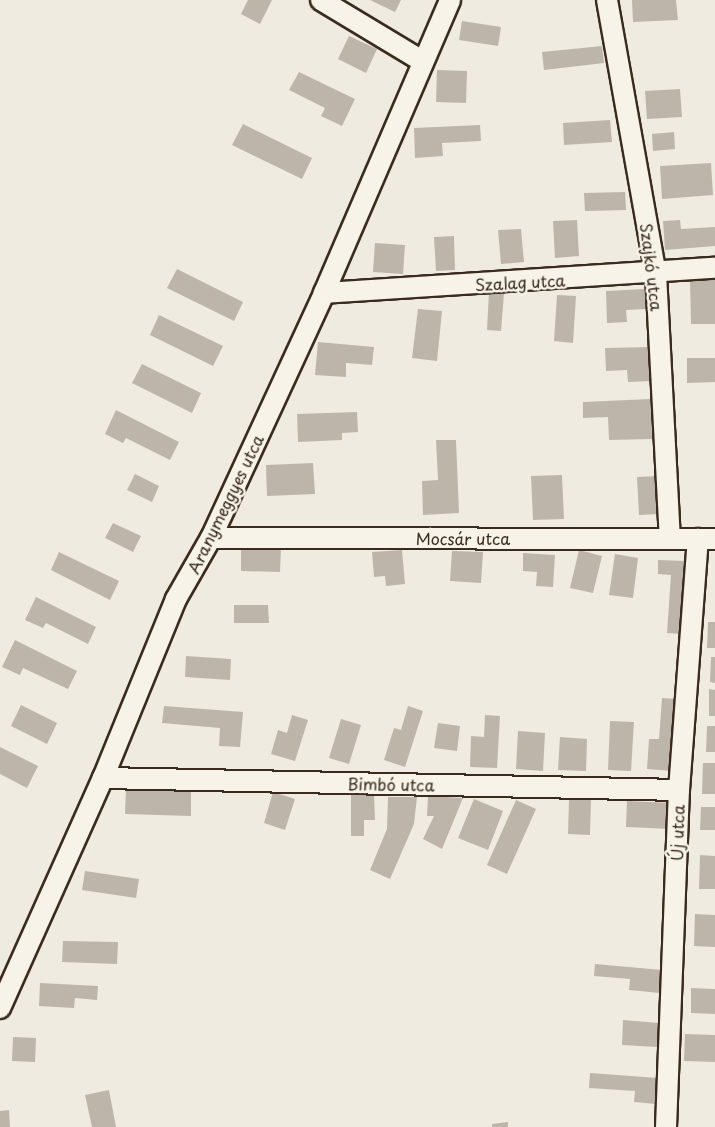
<!DOCTYPE html>
<html>
<head>
<meta charset="utf-8">
<style>
  body { margin:0 }
  #map { position:relative; width:715px; height:1127px; overflow:hidden; background:#efebe0; font-family:"Playpen Sans",sans-serif }
  div>[style] { position:absolute }
  [style*='--x'] { left:calc(var(--x)*1px); top:calc(var(--y)*1px); width:calc(var(--w)*1px); rotate:calc(var(--a)*1deg) }
  .building>* { inset:0; background:#bdb5aa }
  .roads { filter:drop-shadow(2px 0 #3b2a1e) drop-shadow(-2px 0 #3b2a1e) drop-shadow(0 2px #3b2a1e) drop-shadow(0 -2px #3b2a1e) }
  .minor>* { height:20px; margin:-10px; padding:0 10px; transform-origin:10px; border-radius:10px; background:#f7f3e8 }
  span { translate:-50% -50%; white-space:nowrap; text-align:center; line-height:1.15; -webkit-text-stroke:5px #f7f3e8; paint-order:stroke }
  .street-label { font-size:16px; color:#3b2a1e }
</style>
</head>
<body>
<div id="map">
  <div class="building">
    <i style="clip-path:polygon(248px 0,272px 0,260px 24px,241px 14px)"></i>
    <i style="clip-path:polygon(370px 0,401px 0,395px 12px)"></i>
    <i style="clip-path:polygon(632px 0,676px 0,678px 20px,633px 22px)"></i>
    <i style="clip-path:polygon(462px 21px,501px 27px,498px 46px,459px 40px)"></i>
    <i style="clip-path:polygon(349px 36px,377px 49px,366px 73px,338px 59px)"></i>
    <i style="clip-path:polygon(602px 46px,604px 63px,544px 70px,542px 52px)"></i>
    <i style="clip-path:polygon(437px 70px,467px 71px,466px 103px,436px 102px)"></i>
    <i style="clip-path:polygon(299px 72px,355px 99px,342px 126px,321px 116px,325px 108px,289px 90px)"></i>
    <i style="clip-path:polygon(680px 89px,682px 117px,647px 119px,645px 91px)"></i>
    <i style="clip-path:polygon(610px 120px,612px 142px,564px 145px,563px 123px)"></i>
    <i style="clip-path:polygon(243px 124px,312px 158px,302px 179px,232px 145px)"></i>
    <i style="clip-path:polygon(480px 125px,481px 141px,442px 143px,443px 156px,415px 158px,414px 128px)"></i>
    <i style="clip-path:polygon(674px 132px,675px 149px,653px 151px,652px 134px)"></i>
    <i style="clip-path:polygon(711px 163px,713px 195px,662px 199px,660px 166px)"></i>
    <i style="clip-path:polygon(625px 192px,626px 210px,585px 211px,584px 193px)"></i>
    <i style="clip-path:polygon(577px 220px,579px 256px,555px 258px,553px 221px)"></i>
    <i style="clip-path:polygon(680px 220px,681px 229px,715px 227px,715px 246px,665px 250px,663px 221px)"></i>
    <i style="clip-path:polygon(521px 229px,524px 262px,501px 264px,498px 230px)"></i>
    <i style="clip-path:polygon(454px 236px,455px 270px,436px 271px,434px 237px)"></i>
    <i style="clip-path:polygon(375px 243px,405px 245px,403px 274px,373px 272px)"></i>
    <i style="clip-path:polygon(177px 269px,243px 302px,234px 321px,167px 288px)"></i>
    <i style="clip-path:polygon(715px 279px,715px 324px,691px 324px,690px 280px)"></i>
    <i style="clip-path:polygon(645px 289px,646px 309px,626px 310px,627px 322px,607px 323px,606px 291px)"></i>
    <i style="clip-path:polygon(489px 292px,504px 293px,501px 331px,487px 330px)"></i>
    <i style="clip-path:polygon(557px 295px,576px 296px,573px 343px,554px 341px)"></i>
    <i style="clip-path:polygon(418px 309px,442px 311px,437px 361px,412px 358px)"></i>
    <i style="clip-path:polygon(159px 315px,223px 346px,213px 366px,150px 335px)"></i>
    <i style="clip-path:polygon(318px 342px,374px 347px,372px 365px,346px 363px,346px 377px,315px 375px)"></i>
    <i style="clip-path:polygon(652px 347px,653px 381px,628px 382px,627px 370px,606px 371px,605px 348px)"></i>
    <i style="clip-path:polygon(687px 358px,715px 358px,715px 382px,687px 383px)"></i>
    <i style="clip-path:polygon(142px 364px,201px 393px,192px 413px,132px 383px)"></i>
    <i style="clip-path:polygon(651px 399px,652px 439px,609px 440px,608px 417px,583px 418px,583px 402px)"></i>
    <i style="clip-path:polygon(116px 410px,179px 442px,170px 460px,126px 438px,123px 443px,105px 434px)"></i>
    <i style="clip-path:polygon(357px 412px,358px 432px,342px 433px,342px 440px,298px 442px,297px 414px)"></i>
    <i style="clip-path:polygon(436px 440px,456px 440px,459px 513px,423px 515px,422px 481px,438px 480px)"></i>
    <i style="clip-path:polygon(313px 463px,315px 494px,267px 496px,266px 465px)"></i>
    <i style="clip-path:polygon(135px 474px,159px 486px,152px 502px,127px 490px)"></i>
    <i style="clip-path:polygon(562px 475px,564px 519px,533px 520px,531px 476px)"></i>
    <i style="clip-path:polygon(658px 476px,659px 514px,639px 515px,637px 477px)"></i>
    <i style="clip-path:polygon(113px 523px,141px 536px,133px 552px,105px 538px)"></i>
    <i style="clip-path:polygon(241px 546px,281px 547px,280px 572px,241px 571px)"></i>
    <i style="clip-path:polygon(402px 550px,405px 584px,386px 586px,385px 576px,374px 577px,372px 552px)"></i>
    <i style="clip-path:polygon(579px 550px,602px 556px,593px 593px,570px 588px)"></i>
    <i style="clip-path:polygon(452px 551px,483px 552px,481px 583px,450px 581px)"></i>
    <i style="clip-path:polygon(59px 552px,119px 581px,110px 600px,51px 570px)"></i>
    <i style="clip-path:polygon(523px 553px,555px 555px,553px 587px,536px 586px,537px 572px,523px 571px)"></i>
    <i style="clip-path:polygon(615px 554px,638px 558px,633px 598px,609px 595px)"></i>
    <i style="clip-path:polygon(658px 560px,686px 561px,682px 634px,667px 633px,671px 575px,658px 574px)"></i>
    <i style="clip-path:polygon(36px 597px,96px 627px,88px 644px,46px 623px,43px 628px,25px 620px)"></i>
    <i style="clip-path:polygon(234px 605px,268px 605px,269px 623px,234px 623px)"></i>
    <i style="clip-path:polygon(708px 622px,715px 622px,715px 648px,707px 648px)"></i>
    <i style="clip-path:polygon(15px 640px,77px 671px,68px 689px,23px 668px,20px 675px,2px 667px)"></i>
    <i style="clip-path:polygon(186px 656px,231px 659px,230px 680px,185px 677px)"></i>
    <i style="clip-path:polygon(711px 657px,715px 657px,715px 683px,710px 682px)"></i>
    <i style="clip-path:polygon(709px 689px,715px 690px,715px 716px,709px 716px)"></i>
    <i style="clip-path:polygon(662px 698px,676px 699px,672px 771px,647px 769px,649px 739px,659px 739px)"></i>
    <i style="clip-path:polygon(21px 705px,57px 723px,47px 744px,11px 726px)"></i>
    <i style="clip-path:polygon(164px 706px,243px 712px,240px 747px,219px 746px,220px 728px,162px 723px)"></i>
    <i style="clip-path:polygon(408px 706px,423px 711px,405px 767px,384px 760px,394px 728px,401px 730px)"></i>
    <i style="clip-path:polygon(292px 715px,308px 720px,295px 761px,271px 754px,278px 730px,287px 733px)"></i>
    <i style="clip-path:polygon(485px 715px,500px 716px,497px 768px,470px 767px,471px 736px,484px 737px)"></i>
    <i style="clip-path:polygon(341px 719px,361px 725px,349px 764px,329px 758px)"></i>
    <i style="clip-path:polygon(610px 721px,634px 722px,631px 771px,608px 770px)"></i>
    <i style="clip-path:polygon(438px 723px,460px 726px,457px 751px,434px 748px)"></i>
    <i style="clip-path:polygon(707px 726px,715px 726px,715px 752px,706px 752px)"></i>
    <i style="clip-path:polygon(518px 731px,545px 733px,543px 771px,516px 769px)"></i>
    <i style="clip-path:polygon(560px 737px,587px 739px,586px 771px,558px 770px)"></i>
    <i style="clip-path:polygon(0 747px,38px 766px,27px 788px,0 774px)"></i>
    <i style="clip-path:polygon(703px 763px,715px 763px,715px 794px,702px 794px)"></i>
    <i style="clip-path:polygon(126px 788px,191px 790px,191px 816px,125px 814px)"></i>
    <i style="clip-path:polygon(273px 792px,295px 799px,285px 830px,264px 823px)"></i>
    <i style="clip-path:polygon(351px 794px,374px 794px,375px 820px,364px 820px,364px 836px,351px 836px)"></i>
    <i style="clip-path:polygon(428px 796px,463px 798px,442px 849px,423px 839px,434px 816px,427px 816px)"></i>
    <i style="clip-path:polygon(388px 797px,417px 797px,414px 824px,390px 879px,370px 870px,387px 829px)"></i>
    <i style="clip-path:polygon(474px 799px,503px 811px,488px 850px,458px 838px)"></i>
    <i style="clip-path:polygon(569px 799px,591px 800px,590px 835px,568px 834px)"></i>
    <i style="clip-path:polygon(516px 800px,536px 809px,507px 874px,487px 865px)"></i>
    <i style="clip-path:polygon(627px 801px,672px 803px,671px 829px,626px 827px)"></i>
    <i style="clip-path:polygon(701px 807px,715px 807px,715px 830px,700px 830px)"></i>
    <i style="clip-path:polygon(700px 855px,715px 856px,715px 889px,699px 889px)"></i>
    <i style="clip-path:polygon(85px 871px,139px 879px,136px 898px,82px 890px)"></i>
    <i style="clip-path:polygon(695px 914px,715px 915px,715px 947px,694px 946px)"></i>
    <i style="clip-path:polygon(63px 941px,118px 942px,117px 964px,62px 962px)"></i>
    <i style="clip-path:polygon(595px 964px,662px 970px,660px 993px,629px 990px,630px 979px,594px 976px)"></i>
    <i style="clip-path:polygon(40px 983px,98px 986px,97px 1000px,75px 998px,74px 1008px,39px 1006px)"></i>
    <i style="clip-path:polygon(691px 988px,715px 989px,715px 1014px,691px 1013px)"></i>
    <i style="clip-path:polygon(623px 1020px,659px 1023px,657px 1047px,622px 1045px)"></i>
    <i style="clip-path:polygon(685px 1034px,715px 1035px,715px 1062px,684px 1061px)"></i>
    <i style="clip-path:polygon(13px 1037px,36px 1038px,35px 1062px,12px 1061px)"></i>
    <i style="clip-path:polygon(590px 1073px,658px 1078px,656px 1104px,634px 1102px,635px 1091px,589px 1088px)"></i>
    <i style="clip-path:polygon(109px 1090px,116px 1127px,92px 1127px,85px 1095px)"></i>
    <i style="clip-path:polygon(9px 1110px,10px 1127px,0 1127px,0 1111px)"></i>
    <i style="clip-path:polygon(508px 1122px,508px 1127px,492px 1127px,492px 1124px)"></i>
  </div>
  <div class="roads">
    <div class="minor">
      <i style="--x:321;--y:0;--w:118;--a:31.1"></i>
      <i style="--x:607;--y:0;--w:278;--a:79.9"></i>
      <i style="--x:656;--y:274;--w:264;--a:87"></i>
      <i style="--x:324;--y:293;--w:392;--a:-3.7"></i>
      <i style="--x:211;--y:538;--w:504;--a:0.11"></i>
      <i style="--x:103;--y:778;--w:576;--a:1.19"></i>
      <i style="--x:0;--y:1008;--w:252;--a:-65.9"></i>
      <i style="--x:103;--y:778;--w:193;--a:-67.8"></i>
      <i style="--x:176;--y:599;--w:70;--a:-60.2"></i>
      <i style="--x:211;--y:538;--w:270;--a:-65.2"></i>
      <i style="--x:324;--y:293;--w:319;--a:-66.7"></i>
      <i style="--x:666;--y:1127;--w:337;--a:-87.8"></i>
      <i style="--x:679;--y:790;--w:252;--a:-85.7"></i>
    </div>
  </div>
  <div class="street-label">
    <span style="left:652px;top:267px;rotate:83deg">Szajkó utca</span>
    <span style="left:520px;top:282px;rotate:-3deg">Szalag utca</span>
    <span style="left:225px;top:504px;rotate:-64deg">Aranymeggyes utca</span>
    <span style="left:463px;top:538px">Mocsár utca</span>
    <span style="left:391px;top:784px;rotate:1deg">Bimbó utca</span>
    <span style="left:677px;top:833px;rotate:-88deg">Új utca</span>
  </div>
</div>
</body>
</html>
